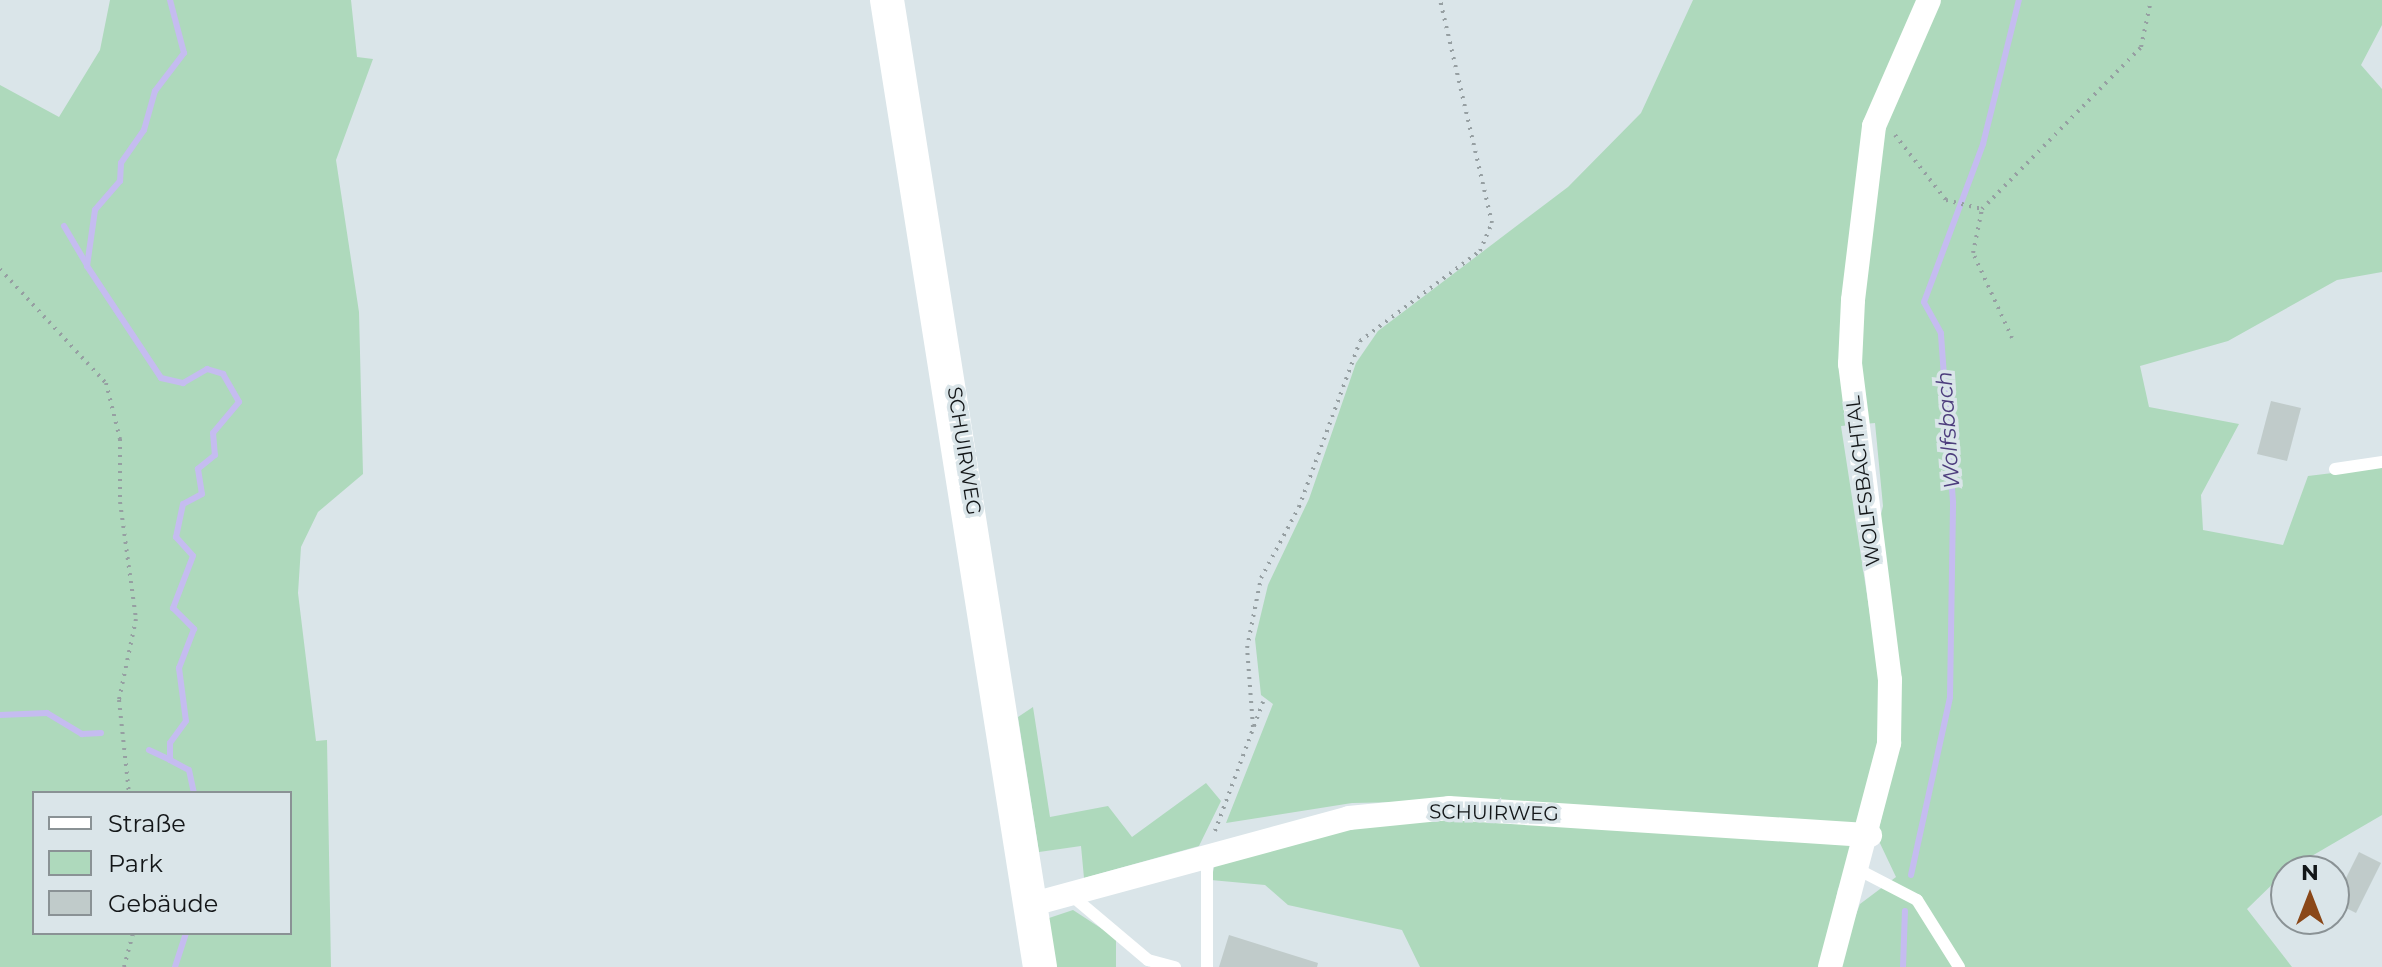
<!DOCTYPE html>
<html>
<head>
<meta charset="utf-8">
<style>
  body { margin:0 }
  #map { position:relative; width:2382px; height:967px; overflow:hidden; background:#dae5e9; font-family:Montserrat,sans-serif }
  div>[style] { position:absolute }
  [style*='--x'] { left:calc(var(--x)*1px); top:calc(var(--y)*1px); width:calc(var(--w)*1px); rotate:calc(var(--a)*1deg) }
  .green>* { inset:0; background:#aed9bc }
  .stream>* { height:6px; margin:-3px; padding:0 3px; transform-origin:3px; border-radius:3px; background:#c5bcf0 }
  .building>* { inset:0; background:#c0cbca }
  .path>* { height:4px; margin-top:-2px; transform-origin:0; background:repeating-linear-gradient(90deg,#969fa2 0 2px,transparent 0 8px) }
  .service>* { height:12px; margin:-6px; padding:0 6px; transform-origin:6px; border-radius:6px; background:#fff }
  .minor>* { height:24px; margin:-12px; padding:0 12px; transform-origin:12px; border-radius:12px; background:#fff }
  .secondary>* { height:34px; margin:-17px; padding:0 17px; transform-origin:17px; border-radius:17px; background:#fff }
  span { translate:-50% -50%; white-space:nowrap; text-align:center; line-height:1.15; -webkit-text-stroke:7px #dae5e9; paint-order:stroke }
  .street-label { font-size:20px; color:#131618 }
  .water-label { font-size:22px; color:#4d3d7d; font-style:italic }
  .legend { position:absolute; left:32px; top:791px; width:260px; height:144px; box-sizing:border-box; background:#dae5e9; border:2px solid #8a9295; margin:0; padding:10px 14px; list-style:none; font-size:24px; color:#131618 }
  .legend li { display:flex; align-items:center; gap:16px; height:40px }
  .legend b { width:40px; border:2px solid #8a9295 }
  .north { position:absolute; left:2270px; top:855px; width:80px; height:80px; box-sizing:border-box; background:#dae5e9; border:2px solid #8a9295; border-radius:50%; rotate:0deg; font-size:22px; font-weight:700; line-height:32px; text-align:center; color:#131618 }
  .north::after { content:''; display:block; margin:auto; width:28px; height:36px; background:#8a4718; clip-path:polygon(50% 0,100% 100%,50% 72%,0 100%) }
</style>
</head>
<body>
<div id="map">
  <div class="green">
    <i style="clip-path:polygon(evenodd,110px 0,351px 0,357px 57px,373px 59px,336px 160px,359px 312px,363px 474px,318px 512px,301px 547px,298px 593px,316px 741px,327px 740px,331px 967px,0 967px,0 85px,59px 117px,100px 50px,110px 0,34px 793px,290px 793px,290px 933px,34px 933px,34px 793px)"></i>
    <i style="clip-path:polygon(1693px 0,2382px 0,2382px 25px,2361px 65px,2382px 89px,2382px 272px,2337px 280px,2228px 341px,2140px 366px,2149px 407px,2239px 424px,2201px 495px,2203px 530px,2283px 545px,2308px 476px,2382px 467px,2382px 815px,2286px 871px,2247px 909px,2292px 967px,1836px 967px,1860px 904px,1896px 877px,1877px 837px,1897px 751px,1876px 536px,1883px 506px,1875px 423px,1841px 426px,1883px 699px,1883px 735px,1862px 822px,1849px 829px,1450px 801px,1352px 803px,1226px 823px,1273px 704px,1261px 695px,1255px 639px,1268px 585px,1309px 499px,1356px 363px,1378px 331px,1568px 187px,1641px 113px)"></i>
    <i style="clip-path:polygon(1033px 707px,1050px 817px,1108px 806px,1132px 837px,1206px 783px,1221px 801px,1199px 846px,1084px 878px,1081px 846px,1039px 852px,1018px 717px)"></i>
    <i style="clip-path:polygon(1449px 815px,1853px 844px,1859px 854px,1838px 889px,1822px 967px,1420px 967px,1402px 930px,1288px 905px,1265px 885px,1211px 880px,1215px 864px,1355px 822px)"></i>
    <i style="clip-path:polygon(1073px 910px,1116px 938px,1116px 967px,1050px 967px,1046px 919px)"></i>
  </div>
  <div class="stream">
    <i style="--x:170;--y:0;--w:55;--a:75.2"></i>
    <i style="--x:184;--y:53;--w:48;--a:127.3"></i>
    <i style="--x:155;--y:91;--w:41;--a:105.8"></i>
    <i style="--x:144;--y:130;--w:40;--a:124.9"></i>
    <i style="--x:121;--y:163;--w:18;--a:93"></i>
    <i style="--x:120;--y:181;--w:38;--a:131"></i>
    <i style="--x:95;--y:210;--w:57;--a:98.1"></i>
    <i style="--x:87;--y:266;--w:134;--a:56.5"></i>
    <i style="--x:161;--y:378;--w:23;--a:13"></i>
    <i style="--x:183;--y:383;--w:28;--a:-30"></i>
    <i style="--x:207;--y:369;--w:17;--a:17"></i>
    <i style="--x:223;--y:374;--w:32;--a:60"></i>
    <i style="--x:239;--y:402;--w:40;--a:130"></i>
    <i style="--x:213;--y:433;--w:22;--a:85"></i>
    <i style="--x:215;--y:455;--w:22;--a:141"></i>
    <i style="--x:198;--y:469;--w:25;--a:81"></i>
    <i style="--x:202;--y:494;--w:21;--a:152"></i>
    <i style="--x:183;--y:504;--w:34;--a:102"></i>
    <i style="--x:176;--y:537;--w:25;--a:48"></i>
    <i style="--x:193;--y:556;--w:56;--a:111"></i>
    <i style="--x:173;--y:608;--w:30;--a:45"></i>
    <i style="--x:194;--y:629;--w:42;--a:111"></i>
    <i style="--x:179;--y:668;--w:53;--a:82.5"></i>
    <i style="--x:186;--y:721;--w:27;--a:126"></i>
    <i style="--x:170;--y:743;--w:17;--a:90"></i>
    <i style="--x:170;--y:760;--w:21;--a:28"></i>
    <i style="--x:189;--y:770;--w:24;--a:78"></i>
    <i style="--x:64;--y:226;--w:45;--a:59.5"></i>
    <i style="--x:0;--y:715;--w:47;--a:-2.4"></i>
    <i style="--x:47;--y:713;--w:41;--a:31"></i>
    <i style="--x:82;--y:734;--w:19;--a:-3"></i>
    <i style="--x:149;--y:750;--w:23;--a:25"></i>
    <i style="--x:1911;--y:875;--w:182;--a:-77.6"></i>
    <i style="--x:1950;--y:697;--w:195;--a:-89.1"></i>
    <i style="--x:1953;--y:502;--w:169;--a:-94.1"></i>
    <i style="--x:1941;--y:333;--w:35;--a:-119"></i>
    <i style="--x:1924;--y:302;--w:169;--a:-69.5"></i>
    <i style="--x:1983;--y:144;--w:148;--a:-76"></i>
    <i style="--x:175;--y:967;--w:36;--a:-72"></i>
    <i style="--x:1903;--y:967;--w:56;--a:-88"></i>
  </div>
  <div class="building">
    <i style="clip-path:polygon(2271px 401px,2301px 408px,2287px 461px,2257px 454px)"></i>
    <i style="clip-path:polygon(2359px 852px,2381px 863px,2356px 913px,2334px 902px)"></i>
    <i style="clip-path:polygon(1229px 935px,1318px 963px,1317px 967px,1219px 967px)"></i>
  </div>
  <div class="path">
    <i style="--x:1895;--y:135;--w:83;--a:51.9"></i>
    <i style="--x:1946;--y:200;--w:37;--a:14"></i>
    <i style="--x:0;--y:269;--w:156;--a:47.1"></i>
    <i style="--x:106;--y:383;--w:58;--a:76"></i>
    <i style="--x:120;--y:439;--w:63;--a:90"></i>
    <i style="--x:120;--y:502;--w:118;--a:82.2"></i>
    <i style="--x:136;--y:619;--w:83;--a:101.9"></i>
    <i style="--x:119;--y:700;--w:94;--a:83.9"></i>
    <i style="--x:2012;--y:338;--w:94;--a:-114.6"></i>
    <i style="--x:1973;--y:253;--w:45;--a:-78.4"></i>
    <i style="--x:1982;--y:209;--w:227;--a:-45.5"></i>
    <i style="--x:2141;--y:47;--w:48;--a:-78"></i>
    <i style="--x:1253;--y:727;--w:79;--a:-94.3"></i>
    <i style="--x:1247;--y:648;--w:71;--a:-78.7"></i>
    <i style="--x:1261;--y:578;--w:81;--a:-61.8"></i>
    <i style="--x:1299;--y:507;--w:177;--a:-69.8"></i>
    <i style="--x:1360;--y:341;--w:150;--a:-36.9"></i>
    <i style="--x:1480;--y:251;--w:30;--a:-67"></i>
    <i style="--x:1492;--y:223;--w:229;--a:-103.1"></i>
    <i style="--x:1215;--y:831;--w:138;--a:-69.6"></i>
    <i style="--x:124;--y:967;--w:35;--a:-75"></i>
  </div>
  <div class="service">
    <i style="--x:2335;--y:469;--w:48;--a:-8.5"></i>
    <i style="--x:1861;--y:871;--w:63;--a:27.4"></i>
    <i style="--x:1917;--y:900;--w:79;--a:57.9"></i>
    <i style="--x:1071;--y:895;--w:101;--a:40.2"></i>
    <i style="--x:1148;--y:960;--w:28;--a:15"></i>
    <i style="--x:1207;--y:967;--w:113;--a:-90"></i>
  </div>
  <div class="minor">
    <i style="--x:1033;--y:904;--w:327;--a:-15.2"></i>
    <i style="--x:1349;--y:818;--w:100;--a:-5.7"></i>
    <i style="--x:1449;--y:808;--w:422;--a:3.7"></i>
    <i style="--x:1830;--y:967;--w:232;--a:-75.2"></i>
    <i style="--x:1889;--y:743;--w:63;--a:-89.1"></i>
    <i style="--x:1890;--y:680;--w:319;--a:-97.2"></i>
    <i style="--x:1850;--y:364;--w:64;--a:-87.3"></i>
    <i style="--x:1853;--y:300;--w:175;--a:-83.1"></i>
    <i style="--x:1874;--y:126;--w:137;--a:-66.4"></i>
  </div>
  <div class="secondary">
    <i style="--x:887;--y:0;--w:979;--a:81.01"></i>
  </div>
  <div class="street-label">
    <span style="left:964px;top:451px;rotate:81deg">SCHUIRWEG</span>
    <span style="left:1863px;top:481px;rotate:-97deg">WOLFSBACHTAL</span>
    <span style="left:1494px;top:813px;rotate:1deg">SCHUIRWEG</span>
  </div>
  <div class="water-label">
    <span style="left:1948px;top:430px;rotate:-94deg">Wolfsbach</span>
  </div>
  <ul class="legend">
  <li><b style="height:10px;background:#fff"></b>Straße</li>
  <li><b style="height:22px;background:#aed9bc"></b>Park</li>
  <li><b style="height:22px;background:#c0cbca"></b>Gebäude</li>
  </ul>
  <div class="north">N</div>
</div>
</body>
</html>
